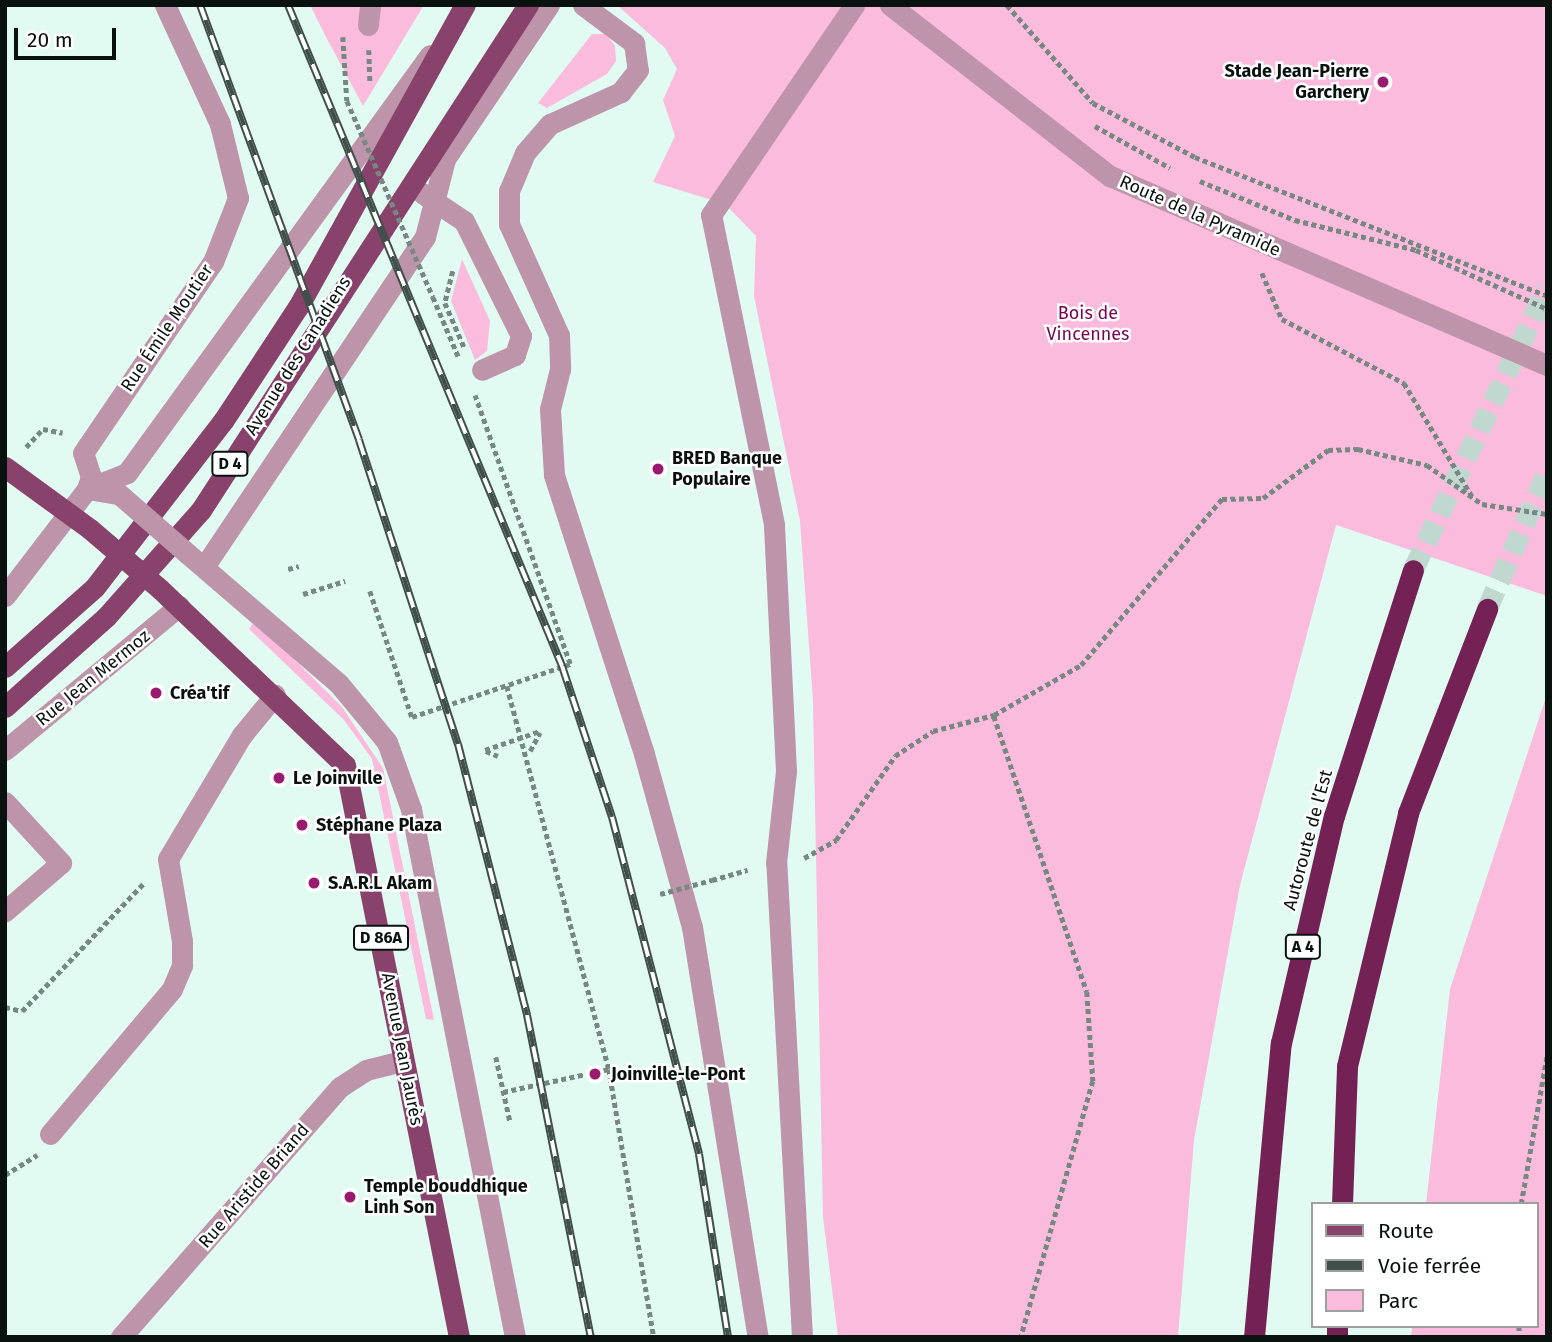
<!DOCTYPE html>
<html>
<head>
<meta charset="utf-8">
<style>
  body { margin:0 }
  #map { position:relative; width:1552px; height:1342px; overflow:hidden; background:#e1fbf3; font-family:"Fira Sans",sans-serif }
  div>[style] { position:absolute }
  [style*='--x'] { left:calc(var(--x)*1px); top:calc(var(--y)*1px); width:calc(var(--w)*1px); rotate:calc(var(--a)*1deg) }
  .green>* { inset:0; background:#fbbbdd }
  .highway-tunnel>* { height:21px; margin-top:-10.5px; transform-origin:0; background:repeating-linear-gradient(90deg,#c1d8d1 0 21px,transparent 0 31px) }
  .path>* { height:4.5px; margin-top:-2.25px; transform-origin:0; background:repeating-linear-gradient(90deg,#778883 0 5px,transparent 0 8.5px) }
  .minor>* { height:21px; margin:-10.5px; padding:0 10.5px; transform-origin:10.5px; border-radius:10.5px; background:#bd94a9 }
  .major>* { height:21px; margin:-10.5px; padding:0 10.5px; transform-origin:10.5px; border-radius:10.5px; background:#89426b }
  .highway>* { height:21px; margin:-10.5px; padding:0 10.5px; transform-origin:10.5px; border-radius:10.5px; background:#742255 }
  .rail>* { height:8px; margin-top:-4px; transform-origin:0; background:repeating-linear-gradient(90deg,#fff 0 16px,#414f4b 0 32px); box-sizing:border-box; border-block:2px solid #414f4b }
  .path-bridge>* { height:4.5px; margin-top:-2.25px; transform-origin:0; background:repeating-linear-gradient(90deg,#778883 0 5px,transparent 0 8.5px) }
  .minor-bridge>* { height:21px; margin:-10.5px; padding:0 10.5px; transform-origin:10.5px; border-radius:10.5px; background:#bd94a9 }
  .major-bridge>* { height:21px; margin:-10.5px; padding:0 10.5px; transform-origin:10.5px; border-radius:10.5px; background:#89426b }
  .dots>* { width:19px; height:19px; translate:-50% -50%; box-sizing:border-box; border:4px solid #fff; border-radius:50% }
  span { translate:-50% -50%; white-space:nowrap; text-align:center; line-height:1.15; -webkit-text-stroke:5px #fff; paint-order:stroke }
  .shield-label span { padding:2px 5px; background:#fff; border:2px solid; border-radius:5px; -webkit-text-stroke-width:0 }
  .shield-label { font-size:16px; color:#09120f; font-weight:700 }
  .poi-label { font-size:18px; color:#09120f; font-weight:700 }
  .right { translate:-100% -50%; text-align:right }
  .left { translate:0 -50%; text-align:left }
  .street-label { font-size:18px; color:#09120f }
  .park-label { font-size:18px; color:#770354 }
  .frame { position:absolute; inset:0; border:7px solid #09120f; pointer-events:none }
  .legend { position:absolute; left:1311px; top:1202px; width:228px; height:126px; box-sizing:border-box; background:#fff; border:2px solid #9da09f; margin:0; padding:9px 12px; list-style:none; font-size:21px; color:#09120f }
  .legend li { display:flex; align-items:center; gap:14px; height:35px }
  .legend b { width:35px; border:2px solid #9da09f }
  .scale { position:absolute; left:14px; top:28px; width:102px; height:32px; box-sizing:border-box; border:4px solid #09120f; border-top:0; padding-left:9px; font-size:21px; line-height:24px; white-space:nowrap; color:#09120f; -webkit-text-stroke:5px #fff; paint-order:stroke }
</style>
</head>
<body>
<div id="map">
  <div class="green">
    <i style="clip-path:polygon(310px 5px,424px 5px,363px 106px,326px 37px)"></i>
    <i style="clip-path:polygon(617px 5px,1547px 5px,1547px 596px,1336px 525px,1240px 885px,1194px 1140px,1178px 1337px,838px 1337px,823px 1217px,813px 701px,800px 521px,754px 296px,756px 236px,725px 204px,653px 182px,675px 136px,663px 100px,677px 69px,665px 48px)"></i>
    <i style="clip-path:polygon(592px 34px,606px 34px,615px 46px,616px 61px,607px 74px,547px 108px,538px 103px)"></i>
    <i style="clip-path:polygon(462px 259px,490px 321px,487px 351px,475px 360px,451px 301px)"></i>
    <i style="clip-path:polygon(255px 620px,342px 707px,383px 768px,434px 1020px,426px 1019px,372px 759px,344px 720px,249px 629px)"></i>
    <i style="clip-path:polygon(1547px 694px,1547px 1337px,1411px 1337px,1412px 1326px,1536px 1326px,1536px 1204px,1426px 1204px,1450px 989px)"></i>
  </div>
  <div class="highway-tunnel">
    <i style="--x:1413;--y:570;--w:312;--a:-64.6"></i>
    <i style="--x:1487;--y:609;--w:149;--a:-66.2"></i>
  </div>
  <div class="path">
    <i style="--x:1007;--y:5;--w:130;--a:48.7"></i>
    <i style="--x:1093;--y:103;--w:115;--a:27.9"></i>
    <i style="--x:1195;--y:157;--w:378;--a:21.5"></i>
    <i style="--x:343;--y:37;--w:64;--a:86.4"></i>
    <i style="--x:369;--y:50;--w:32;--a:88"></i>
    <i style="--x:1095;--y:126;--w:86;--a:29.2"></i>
    <i style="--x:1200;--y:181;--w:103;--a:22.3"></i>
    <i style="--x:1295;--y:220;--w:125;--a:13.9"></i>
    <i style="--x:1416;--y:250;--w:144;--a:24.2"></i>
    <i style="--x:453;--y:271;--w:33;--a:104"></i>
    <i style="--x:445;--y:303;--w:50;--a:66.5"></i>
    <i style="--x:1262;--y:273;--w:50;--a:66.5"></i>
    <i style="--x:1282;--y:319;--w:138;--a:27.7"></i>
    <i style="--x:1404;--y:383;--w:132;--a:59"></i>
    <i style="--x:433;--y:297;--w:66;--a:66.9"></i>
    <i style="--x:26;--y:447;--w:25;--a:-47"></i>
    <i style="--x:43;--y:429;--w:20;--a:11"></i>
    <i style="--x:288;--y:569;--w:11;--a:-15"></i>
    <i style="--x:370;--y:591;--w:133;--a:71.6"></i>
    <i style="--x:412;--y:717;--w:167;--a:-18.5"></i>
    <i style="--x:570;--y:664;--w:285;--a:-109.5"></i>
    <i style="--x:303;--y:594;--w:44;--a:-17.2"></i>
    <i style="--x:507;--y:686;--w:396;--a:75.1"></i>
    <i style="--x:609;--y:1069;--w:272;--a:80.5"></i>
    <i style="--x:994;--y:716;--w:291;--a:71.4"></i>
    <i style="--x:1087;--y:992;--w:89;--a:86.1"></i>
    <i style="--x:1093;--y:1081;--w:266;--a:105.7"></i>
    <i style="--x:485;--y:750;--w:58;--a:-19.1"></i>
    <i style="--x:486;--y:751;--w:13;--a:23"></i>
    <i style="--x:530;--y:751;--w:21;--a:-62"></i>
    <i style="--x:804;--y:858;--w:37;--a:-29"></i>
    <i style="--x:836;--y:840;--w:103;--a:-54.9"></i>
    <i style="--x:895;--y:756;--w:45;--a:-33.3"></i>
    <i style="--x:933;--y:731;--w:63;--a:-14.7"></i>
    <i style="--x:994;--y:715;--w:100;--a:-29.9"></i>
    <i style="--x:1081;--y:665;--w:218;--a:-49.7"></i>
    <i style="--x:1222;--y:499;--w:41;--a:-1.4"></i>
    <i style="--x:1263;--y:498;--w:81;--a:-36.4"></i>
    <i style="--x:1328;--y:450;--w:30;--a:-2"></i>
    <i style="--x:1358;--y:449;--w:71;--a:13.1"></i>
    <i style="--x:1427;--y:465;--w:67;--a:35.3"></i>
    <i style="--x:1482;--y:504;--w:66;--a:8.7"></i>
    <i style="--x:712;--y:880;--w:37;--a:-16"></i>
    <i style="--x:5;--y:1007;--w:17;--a:13"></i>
    <i style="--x:22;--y:1011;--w:178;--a:-46.4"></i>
    <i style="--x:496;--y:1057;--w:66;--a:77.7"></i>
    <i style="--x:503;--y:1092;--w:108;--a:-12.2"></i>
    <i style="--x:5;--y:1175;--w:38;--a:-32"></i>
    <i style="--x:1521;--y:1204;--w:151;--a:-80.1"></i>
    <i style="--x:1519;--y:1326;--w:11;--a:85"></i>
  </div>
  <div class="minor">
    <i style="--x:583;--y:5;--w:64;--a:36.7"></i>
    <i style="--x:634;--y:43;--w:27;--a:82"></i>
    <i style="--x:638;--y:70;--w:28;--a:128"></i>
    <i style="--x:621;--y:92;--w:78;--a:155.7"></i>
    <i style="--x:550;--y:124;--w:38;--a:131"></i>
    <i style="--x:525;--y:153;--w:41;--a:112.8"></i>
    <i style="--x:509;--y:191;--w:33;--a:90"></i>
    <i style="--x:509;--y:224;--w:122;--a:65.8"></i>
    <i style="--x:559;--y:335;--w:34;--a:88"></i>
    <i style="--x:560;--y:369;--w:41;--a:104"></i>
    <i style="--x:550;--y:409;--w:66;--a:86.5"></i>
    <i style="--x:554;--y:475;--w:293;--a:72.1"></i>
    <i style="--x:644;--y:754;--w:180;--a:74.5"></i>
    <i style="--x:692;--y:927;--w:415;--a:80.9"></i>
    <i style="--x:890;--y:5;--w:279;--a:37.9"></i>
    <i style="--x:1110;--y:176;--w:476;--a:23.4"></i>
    <i style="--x:368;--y:25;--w:20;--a:-84"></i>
    <i style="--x:422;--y:193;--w:50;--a:33.7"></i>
    <i style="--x:464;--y:221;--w:128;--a:63.6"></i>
    <i style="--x:521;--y:336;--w:20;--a:108"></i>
    <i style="--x:515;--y:355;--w:36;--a:156"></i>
    <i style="--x:87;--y:489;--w:13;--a:-72"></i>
    <i style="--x:91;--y:477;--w:25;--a:-108"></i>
    <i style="--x:83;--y:453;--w:231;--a:-55.8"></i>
    <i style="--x:213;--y:262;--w:69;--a:-68.7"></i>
    <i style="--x:238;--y:198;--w:76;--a:-103.7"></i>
    <i style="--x:220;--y:124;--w:131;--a:-114.8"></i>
    <i style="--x:188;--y:554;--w:199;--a:40.7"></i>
    <i style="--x:339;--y:684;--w:75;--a:50.4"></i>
    <i style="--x:387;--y:742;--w:71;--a:70.3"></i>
    <i style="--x:411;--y:809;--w:538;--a:78.86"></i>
    <i style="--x:206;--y:564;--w:394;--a:-56.2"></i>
    <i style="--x:425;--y:237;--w:81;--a:-75.6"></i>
    <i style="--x:445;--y:159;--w:186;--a:-56"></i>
    <i style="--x:5;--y:596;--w:135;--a:-52.5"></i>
    <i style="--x:87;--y:489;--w:43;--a:-21.8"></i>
    <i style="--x:127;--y:473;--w:516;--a:-54.06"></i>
    <i style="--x:5;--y:750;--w:226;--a:-39.6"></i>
    <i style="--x:5;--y:802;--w:83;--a:47.4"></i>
    <i style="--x:61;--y:863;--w:74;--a:139.4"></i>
    <i style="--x:50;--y:1134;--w:189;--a:-49.9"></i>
    <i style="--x:172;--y:989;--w:26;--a:-67"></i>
    <i style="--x:182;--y:965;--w:24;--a:-90"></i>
    <i style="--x:182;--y:941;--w:83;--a:-99.7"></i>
    <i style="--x:168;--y:859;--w:144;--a:-59.2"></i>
    <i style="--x:242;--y:735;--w:52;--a:-50.5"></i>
    <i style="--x:121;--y:1337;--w:332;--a:-48.8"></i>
    <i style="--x:340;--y:1087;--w:31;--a:-33"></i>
    <i style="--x:366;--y:1070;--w:38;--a:-14"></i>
    <i style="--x:802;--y:1337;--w:475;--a:-93.1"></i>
    <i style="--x:776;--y:863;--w:93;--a:-83.8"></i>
    <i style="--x:786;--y:771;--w:247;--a:-92.8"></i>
    <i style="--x:774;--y:524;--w:315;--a:-101.5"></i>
    <i style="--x:711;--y:215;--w:254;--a:-55.7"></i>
  </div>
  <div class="major">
    <i style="--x:5;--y:467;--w:105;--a:36.1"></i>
    <i style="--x:160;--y:589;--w:255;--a:43.6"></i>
    <i style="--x:345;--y:765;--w:583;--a:78.73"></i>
    <i style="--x:5;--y:667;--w:120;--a:-41.6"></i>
    <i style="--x:95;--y:587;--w:210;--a:-52.4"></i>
    <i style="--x:223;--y:421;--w:136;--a:-56.7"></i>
    <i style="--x:298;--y:307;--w:345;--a:-61.1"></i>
    <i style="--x:5;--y:707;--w:135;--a:-41.7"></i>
    <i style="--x:106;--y:617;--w:143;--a:-48.4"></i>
    <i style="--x:201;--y:510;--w:602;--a:-57.08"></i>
  </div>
  <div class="highway">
    <i style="--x:1342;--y:1204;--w:138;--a:-87.9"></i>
    <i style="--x:1347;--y:1066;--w:260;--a:-76.4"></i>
    <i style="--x:1408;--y:813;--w:219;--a:-68.8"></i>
    <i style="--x:1254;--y:1337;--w:295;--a:-84.8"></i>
    <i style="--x:1281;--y:1043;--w:233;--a:-76.9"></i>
    <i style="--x:1334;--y:816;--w:258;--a:-72.2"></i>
    <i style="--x:1337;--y:1337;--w:11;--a:-90"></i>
  </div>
  <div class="rail">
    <i style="--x:200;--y:5;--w:463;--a:69.9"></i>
    <i style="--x:359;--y:440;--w:320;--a:72"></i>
    <i style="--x:458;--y:744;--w:280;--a:75.7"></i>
    <i style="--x:527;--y:1015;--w:328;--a:78.8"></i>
    <i style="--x:288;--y:5;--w:716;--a:67.48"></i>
    <i style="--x:562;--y:666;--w:159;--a:71.7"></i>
    <i style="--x:612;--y:817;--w:348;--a:75.5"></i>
    <i style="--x:699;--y:1154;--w:185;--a:81"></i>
  </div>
  <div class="path-bridge">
    <i style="--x:347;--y:101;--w:214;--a:66.3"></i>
    <i style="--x:660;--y:894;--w:54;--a:-15.1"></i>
  </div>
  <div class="minor-bridge">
    <i style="--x:87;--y:489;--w:32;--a:9"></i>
    <i style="--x:119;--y:494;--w:91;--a:41"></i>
  </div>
  <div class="major-bridge">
    <i style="--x:90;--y:529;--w:92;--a:40.6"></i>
  </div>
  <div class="dots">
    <i style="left:1383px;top:82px;background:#9a1a6f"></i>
    <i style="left:658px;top:469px;background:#9a1a6f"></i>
    <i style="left:156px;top:693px;background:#9a1a6f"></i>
    <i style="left:279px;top:778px;background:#9a1a6f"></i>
    <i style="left:302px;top:825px;background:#9a1a6f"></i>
    <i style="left:314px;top:883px;background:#9a1a6f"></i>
    <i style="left:595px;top:1074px;background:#9a1a6f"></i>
    <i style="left:350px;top:1197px;background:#9a1a6f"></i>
  </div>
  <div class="shield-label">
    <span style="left:230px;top:464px">D 4</span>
    <span style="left:381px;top:938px">D 86A</span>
    <span style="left:1303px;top:947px">A 4</span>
  </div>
  <div class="poi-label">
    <span class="right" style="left:1369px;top:82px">Stade Jean-Pierre<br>Garchery</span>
    <span class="left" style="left:672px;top:469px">BRED Banque<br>Populaire</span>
    <span class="left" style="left:170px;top:693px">Créa'tif</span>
    <span class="left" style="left:293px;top:778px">Le Joinville</span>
    <span class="left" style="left:316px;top:825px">Stéphane Plaza</span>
    <span class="left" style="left:328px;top:883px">S.A.R.L Akam</span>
    <span class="left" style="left:611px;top:1074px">Joinville-le-Pont</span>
    <span class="left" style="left:364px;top:1197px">Temple bouddhique<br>Linh Son</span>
  </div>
  <div class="street-label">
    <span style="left:1200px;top:216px;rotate:24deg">Route de la Pyramide</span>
    <span style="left:167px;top:328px;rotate:-56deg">Rue Émile Moutier</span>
    <span style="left:298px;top:356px;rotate:-58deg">Avenue des Canadiens</span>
    <span style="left:93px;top:678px;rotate:-39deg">Rue Jean Mermoz</span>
    <span style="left:1308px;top:840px;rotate:-75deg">Autoroute de l’Est</span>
    <span style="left:402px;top:1049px;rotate:79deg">Avenue Jean Jaurès</span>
    <span style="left:254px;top:1186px;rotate:-49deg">Rue Aristide Briand</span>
  </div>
  <div class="park-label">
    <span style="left:1088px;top:324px">Bois de<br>Vincennes</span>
  </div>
  <div class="frame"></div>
  <ul class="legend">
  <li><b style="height:9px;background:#89426b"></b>Route</li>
  <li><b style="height:9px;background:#414f4b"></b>Voie ferrée</li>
  <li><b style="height:19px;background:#fbbbdd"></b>Parc</li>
  </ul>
  <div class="scale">20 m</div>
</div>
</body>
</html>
